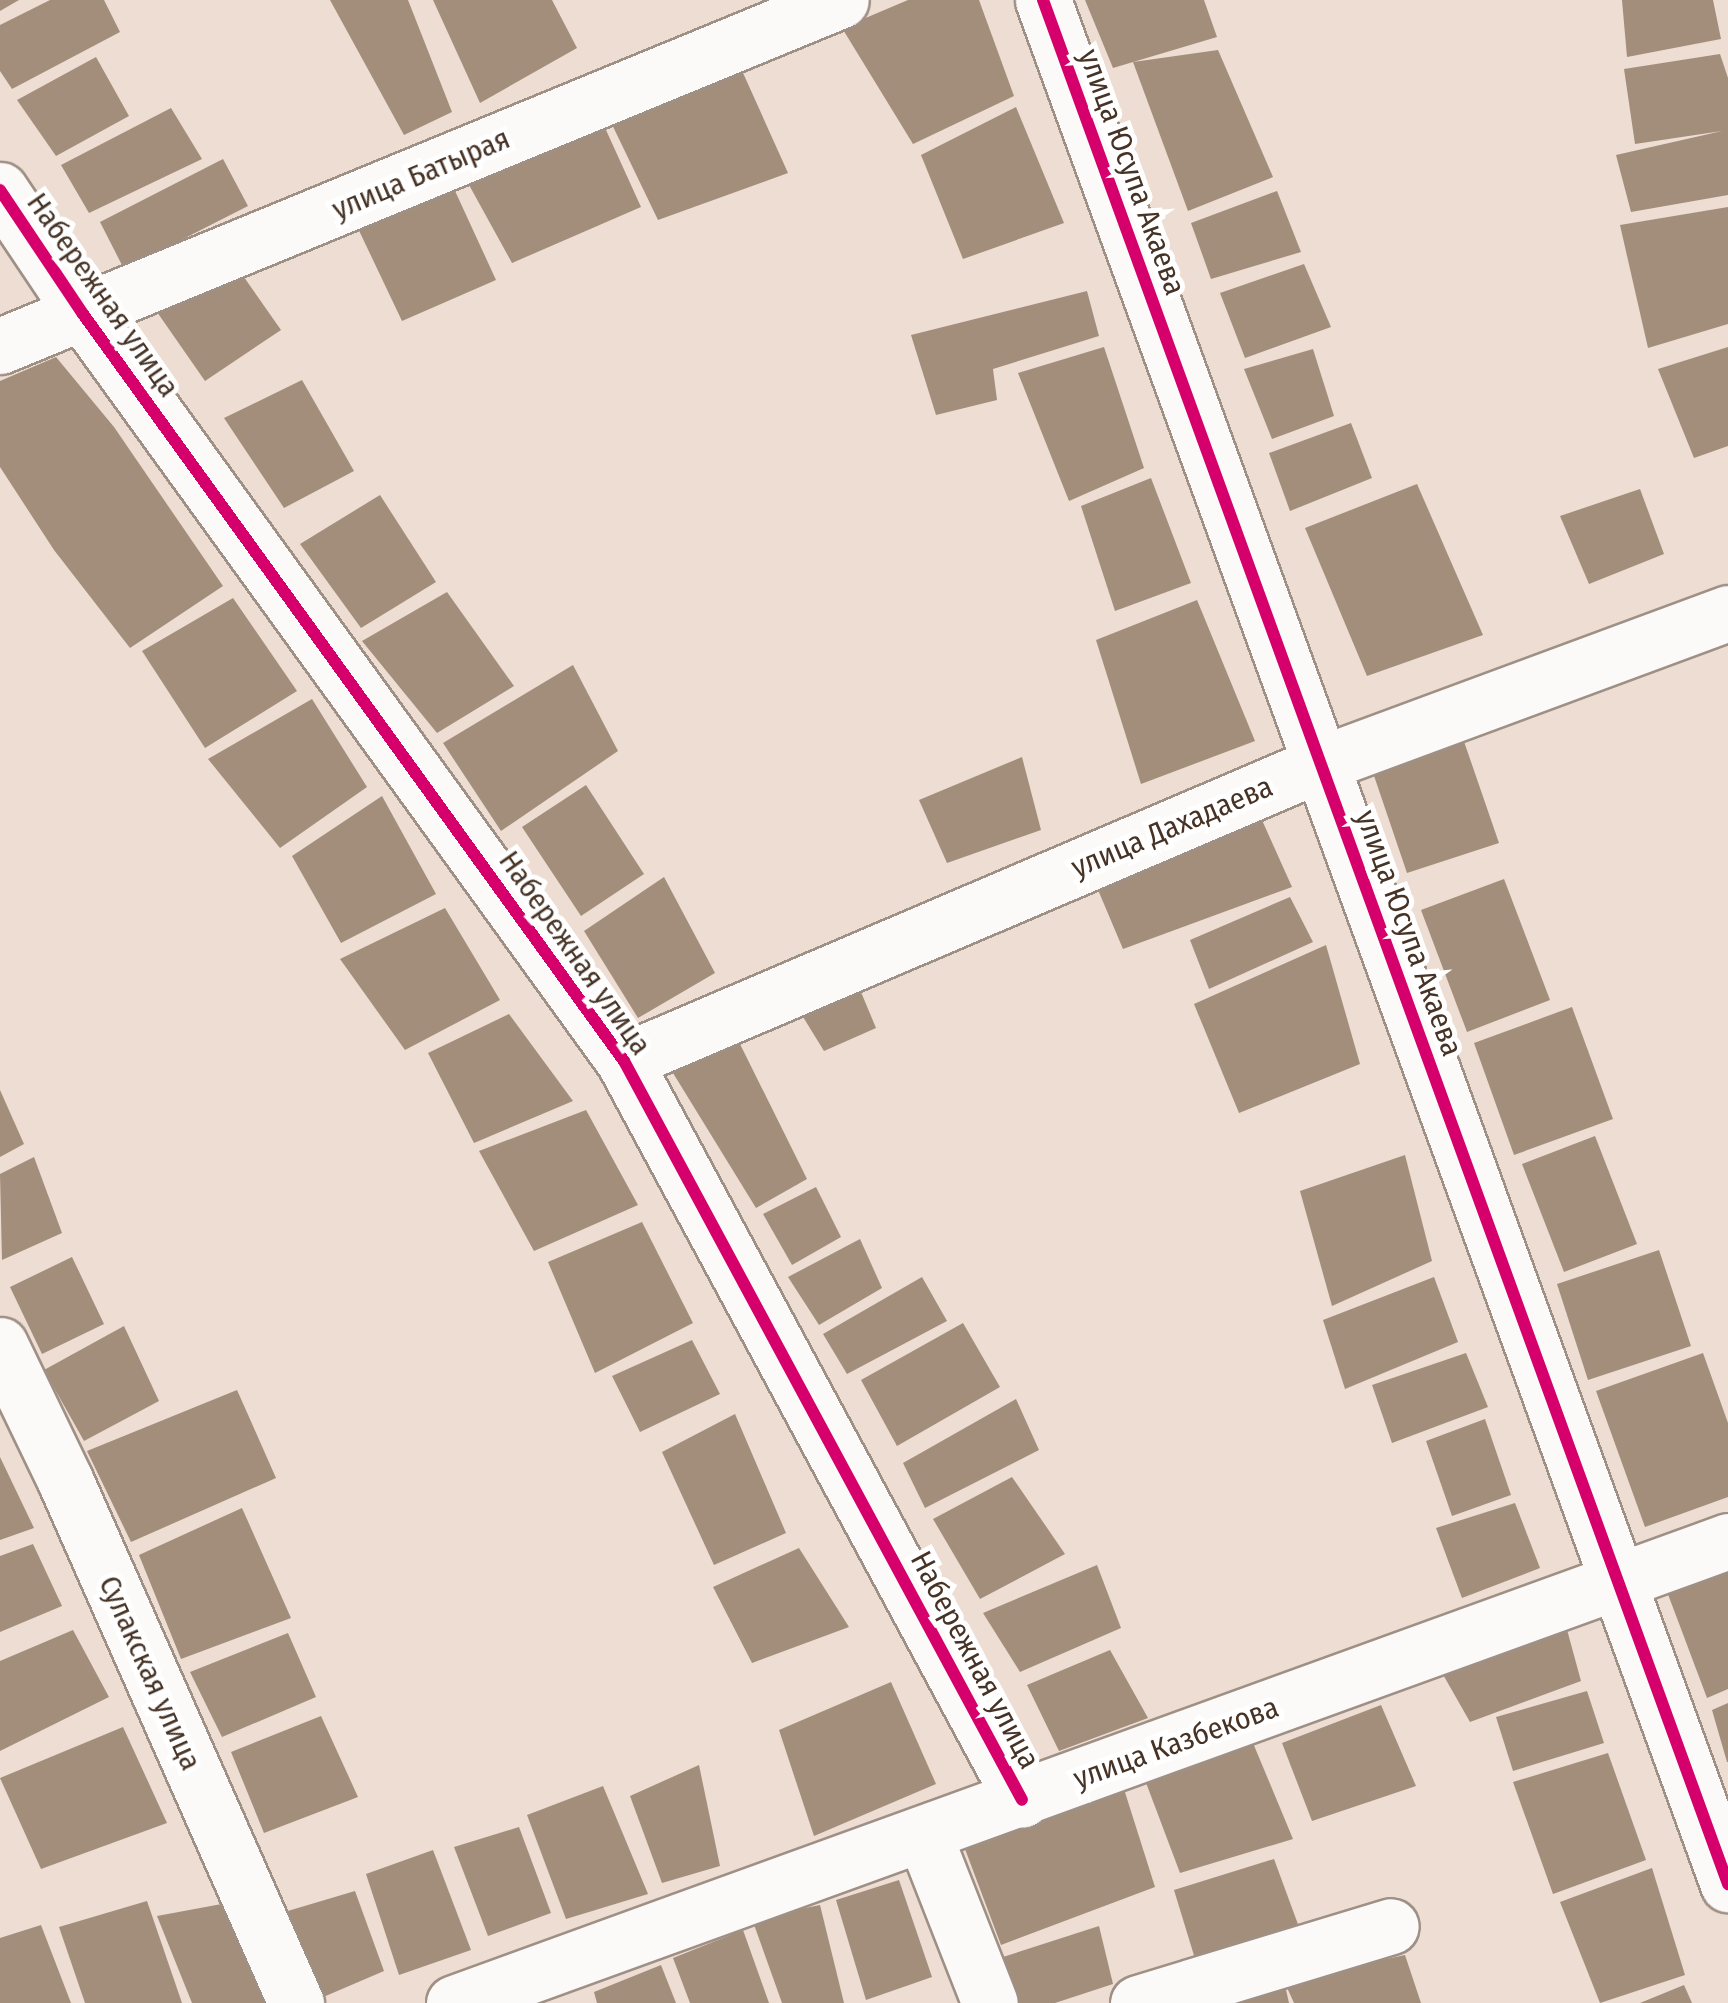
<!DOCTYPE html>
<html>
<head>
<meta charset="utf-8">
<style>
  body { margin:0 }
  #map { position:relative; width:1728px; height:2003px; overflow:hidden; background:#edddd2; font-family:"Fira Sans Condensed",sans-serif }
  div>[style] { position:absolute }
  [style*='--x'] { left:calc(var(--x)*1px); top:calc(var(--y)*1px); width:calc(var(--w)*1px); rotate:calc(var(--a)*1deg) }
  .building>* { inset:0; background:#a38e7b }
  .roads { filter:drop-shadow(2px 0 #9f9086) drop-shadow(-2px 0 #9f9086) drop-shadow(0 2px #9f9086) drop-shadow(0 -2px #9f9086) }
  .minor>* { height:55px; margin:-27.5px; padding:0 27.5px; transform-origin:27.5px; border-radius:27.5px; background:#fcfaf8 }
  .cycleway>* { height:12px; margin:-6px; padding:0 6px; transform-origin:6px; border-radius:6px; background:#d6006c }
  span { translate:-50% -50%; white-space:nowrap; text-align:center; line-height:1.15; -webkit-text-stroke:10px #fff; paint-order:stroke }
  .street-label { font-size:30px; color:#463326 }
</style>
</head>
<body>
<div id="map">
  <div class="building">
    <i style="clip-path:polygon(0 0,19px 0,0 11px)"></i>
    <i style="clip-path:polygon(50px 0,104px 0,120px 32px,12px 89px,0 71px,0 25px)"></i>
    <i style="clip-path:polygon(330px 0,408px 0,452px 112px,404px 135px)"></i>
    <i style="clip-path:polygon(433px 0,552px 0,577px 48px,480px 103px)"></i>
    <i style="clip-path:polygon(908px 0,979px 0,1014px 96px,913px 144px,842px 28px)"></i>
    <i style="clip-path:polygon(1085px 0,1204px 0,1217px 37px,1113px 68px)"></i>
    <i style="clip-path:polygon(1622px 0,1713px 0,1721px 39px,1627px 57px)"></i>
    <i style="clip-path:polygon(1218px 50px,1273px 177px,1188px 211px,1133px 62px)"></i>
    <i style="clip-path:polygon(1720px 54px,1728px 78px,1728px 195px,1631px 212px,1616px 155px,1722px 131px,1635px 144px,1624px 69px)"></i>
    <i style="clip-path:polygon(96px 57px,129px 116px,56px 156px,17px 100px)"></i>
    <i style="clip-path:polygon(739px 64px,788px 173px,658px 220px,606px 112px)"></i>
    <i style="clip-path:polygon(1016px 107px,1064px 223px,963px 259px,921px 155px)"></i>
    <i style="clip-path:polygon(171px 108px,202px 159px,89px 213px,61px 165px)"></i>
    <i style="clip-path:polygon(601px 119px,641px 207px,512px 263px,463px 174px)"></i>
    <i style="clip-path:polygon(223px 159px,248px 206px,124px 269px,100px 222px)"></i>
    <i style="clip-path:polygon(450px 180px,496px 280px,402px 321px,354px 220px)"></i>
    <i style="clip-path:polygon(1277px 191px,1301px 252px,1211px 279px,1191px 223px)"></i>
    <i style="clip-path:polygon(1728px 207px,1728px 324px,1648px 348px,1620px 225px)"></i>
    <i style="clip-path:polygon(1304px 264px,1331px 327px,1245px 358px,1220px 293px)"></i>
    <i style="clip-path:polygon(239px 270px,281px 330px,205px 381px,157px 312px)"></i>
    <i style="clip-path:polygon(1087px 291px,1099px 336px,993px 369px,997px 400px,936px 415px,911px 335px)"></i>
    <i style="clip-path:polygon(1104px 347px,1144px 468px,1069px 501px,1018px 373px)"></i>
    <i style="clip-path:polygon(1728px 347px,1728px 446px,1694px 458px,1658px 369px)"></i>
    <i style="clip-path:polygon(1313px 349px,1334px 416px,1272px 439px,1244px 369px)"></i>
    <i style="clip-path:polygon(56px 357px,114px 427px,223px 586px,130px 648px,54px 550px,0 467px,0 381px)"></i>
    <i style="clip-path:polygon(302px 380px,354px 471px,284px 508px,224px 418px)"></i>
    <i style="clip-path:polygon(1351px 423px,1372px 478px,1290px 511px,1269px 453px)"></i>
    <i style="clip-path:polygon(1151px 478px,1191px 583px,1115px 611px,1081px 506px)"></i>
    <i style="clip-path:polygon(1417px 484px,1483px 635px,1367px 676px,1305px 528px)"></i>
    <i style="clip-path:polygon(1640px 489px,1664px 554px,1589px 584px,1560px 516px)"></i>
    <i style="clip-path:polygon(380px 495px,436px 582px,361px 628px,300px 544px)"></i>
    <i style="clip-path:polygon(447px 592px,514px 686px,437px 733px,362px 641px)"></i>
    <i style="clip-path:polygon(233px 598px,297px 691px,205px 748px,142px 651px)"></i>
    <i style="clip-path:polygon(1197px 600px,1255px 741px,1141px 784px,1096px 640px)"></i>
    <i style="clip-path:polygon(573px 665px,618px 751px,501px 831px,443px 743px)"></i>
    <i style="clip-path:polygon(312px 699px,367px 787px,280px 848px,208px 759px)"></i>
    <i style="clip-path:polygon(1459px 727px,1499px 843px,1407px 873px,1368px 758px)"></i>
    <i style="clip-path:polygon(1022px 757px,1041px 830px,947px 863px,919px 800px)"></i>
    <i style="clip-path:polygon(586px 785px,644px 874px,581px 916px,522px 827px)"></i>
    <i style="clip-path:polygon(382px 796px,436px 894px,341px 943px,292px 856px)"></i>
    <i style="clip-path:polygon(1257px 809px,1292px 887px,1123px 949px,1093px 878px)"></i>
    <i style="clip-path:polygon(664px 877px,715px 973px,638px 1018px,584px 931px)"></i>
    <i style="clip-path:polygon(1504px 879px,1550px 1000px,1467px 1032px,1421px 910px)"></i>
    <i style="clip-path:polygon(1290px 897px,1313px 942px,1209px 989px,1190px 940px)"></i>
    <i style="clip-path:polygon(445px 908px,500px 1000px,405px 1050px,340px 959px)"></i>
    <i style="clip-path:polygon(1326px 945px,1360px 1064px,1239px 1113px,1194px 1004px)"></i>
    <i style="clip-path:polygon(853px 973px,876px 1028px,824px 1051px,792px 999px)"></i>
    <i style="clip-path:polygon(1572px 1007px,1613px 1119px,1514px 1155px,1474px 1043px)"></i>
    <i style="clip-path:polygon(509px 1014px,573px 1101px,474px 1143px,428px 1053px)"></i>
    <i style="clip-path:polygon(738px 1040px,807px 1179px,756px 1208px,673px 1073px)"></i>
    <i style="clip-path:polygon(0 1090px,24px 1144px,0 1157px)"></i>
    <i style="clip-path:polygon(586px 1110px,638px 1205px,534px 1251px,479px 1151px)"></i>
    <i style="clip-path:polygon(1595px 1136px,1637px 1244px,1564px 1272px,1522px 1164px)"></i>
    <i style="clip-path:polygon(1405px 1155px,1432px 1261px,1332px 1306px,1300px 1191px)"></i>
    <i style="clip-path:polygon(34px 1157px,62px 1233px,2px 1260px,0 1174px)"></i>
    <i style="clip-path:polygon(816px 1187px,841px 1237px,792px 1265px,763px 1214px)"></i>
    <i style="clip-path:polygon(642px 1222px,693px 1323px,595px 1373px,548px 1262px)"></i>
    <i style="clip-path:polygon(860px 1239px,882px 1288px,819px 1325px,788px 1277px)"></i>
    <i style="clip-path:polygon(1659px 1250px,1691px 1346px,1588px 1380px,1557px 1284px)"></i>
    <i style="clip-path:polygon(72px 1257px,104px 1324px,42px 1354px,10px 1287px)"></i>
    <i style="clip-path:polygon(922px 1277px,947px 1321px,847px 1374px,823px 1334px)"></i>
    <i style="clip-path:polygon(1434px 1277px,1458px 1342px,1345px 1389px,1323px 1320px)"></i>
    <i style="clip-path:polygon(963px 1323px,1000px 1387px,897px 1446px,861px 1380px)"></i>
    <i style="clip-path:polygon(124px 1326px,159px 1401px,84px 1441px,44px 1370px)"></i>
    <i style="clip-path:polygon(692px 1340px,720px 1394px,640px 1432px,612px 1376px)"></i>
    <i style="clip-path:polygon(1466px 1353px,1488px 1407px,1392px 1443px,1372px 1385px)"></i>
    <i style="clip-path:polygon(1703px 1353px,1728px 1423px,1728px 1497px,1645px 1527px,1596px 1391px)"></i>
    <i style="clip-path:polygon(237px 1390px,276px 1478px,131px 1542px,87px 1451px)"></i>
    <i style="clip-path:polygon(1016px 1399px,1039px 1450px,925px 1508px,903px 1463px)"></i>
    <i style="clip-path:polygon(735px 1414px,786px 1533px,714px 1565px,662px 1452px)"></i>
    <i style="clip-path:polygon(1485px 1419px,1511px 1495px,1452px 1516px,1426px 1441px)"></i>
    <i style="clip-path:polygon(0 1457px,34px 1528px,0 1540px)"></i>
    <i style="clip-path:polygon(1012px 1477px,1065px 1554px,980px 1599px,933px 1519px)"></i>
    <i style="clip-path:polygon(1515px 1503px,1540px 1568px,1462px 1598px,1436px 1528px)"></i>
    <i style="clip-path:polygon(242px 1508px,291px 1618px,181px 1659px,139px 1555px)"></i>
    <i style="clip-path:polygon(33px 1544px,62px 1606px,0 1632px,0 1556px)"></i>
    <i style="clip-path:polygon(799px 1548px,849px 1627px,752px 1663px,713px 1587px)"></i>
    <i style="clip-path:polygon(1728px 1561px,1728px 1689px,1707px 1698px,1666px 1589px)"></i>
    <i style="clip-path:polygon(1097px 1565px,1121px 1628px,1020px 1672px,983px 1613px)"></i>
    <i style="clip-path:polygon(1566px 1626px,1581px 1681px,1470px 1722px,1441px 1671px)"></i>
    <i style="clip-path:polygon(73px 1630px,109px 1697px,0 1751px,0 1661px)"></i>
    <i style="clip-path:polygon(288px 1633px,316px 1697px,222px 1737px,190px 1672px)"></i>
    <i style="clip-path:polygon(1110px 1650px,1148px 1718px,1059px 1751px,1027px 1685px)"></i>
    <i style="clip-path:polygon(891px 1682px,936px 1784px,814px 1836px,779px 1730px)"></i>
    <i style="clip-path:polygon(1587px 1691px,1604px 1743px,1513px 1771px,1496px 1717px)"></i>
    <i style="clip-path:polygon(1728px 1703px,1728px 1762px,1727px 1762px,1712px 1710px)"></i>
    <i style="clip-path:polygon(1381px 1705px,1416px 1786px,1312px 1821px,1282px 1743px)"></i>
    <i style="clip-path:polygon(321px 1716px,358px 1797px,264px 1833px,231px 1752px)"></i>
    <i style="clip-path:polygon(123px 1727px,167px 1823px,41px 1869px,0 1778px)"></i>
    <i style="clip-path:polygon(1253px 1743px,1293px 1839px,1180px 1873px,1145px 1780px)"></i>
    <i style="clip-path:polygon(1608px 1753px,1646px 1860px,1553px 1894px,1513px 1782px)"></i>
    <i style="clip-path:polygon(699px 1765px,720px 1866px,662px 1883px,630px 1796px)"></i>
    <i style="clip-path:polygon(603px 1786px,648px 1894px,566px 1919px,527px 1815px)"></i>
    <i style="clip-path:polygon(1123px 1786px,1155px 1887px,1001px 1945px,962px 1841px)"></i>
    <i style="clip-path:polygon(519px 1827px,551px 1913px,488px 1936px,454px 1847px)"></i>
    <i style="clip-path:polygon(433px 1850px,471px 1950px,399px 1975px,366px 1874px)"></i>
    <i style="clip-path:polygon(1274px 1859px,1299px 1927px,1196px 1962px,1174px 1890px)"></i>
    <i style="clip-path:polygon(1652px 1868px,1685px 1975px,1600px 2003px,1560px 1902px)"></i>
    <i style="clip-path:polygon(899px 1880px,932px 1977px,866px 2000px,836px 1900px)"></i>
    <i style="clip-path:polygon(355px 1891px,384px 1971px,321px 1998px,281px 1913px)"></i>
    <i style="clip-path:polygon(147px 1901px,182px 2003px,85px 2003px,59px 1927px)"></i>
    <i style="clip-path:polygon(227px 1903px,269px 2003px,192px 2003px,157px 1916px)"></i>
    <i style="clip-path:polygon(820px 1905px,844px 2003px,782px 2003px,752px 1919px)"></i>
    <i style="clip-path:polygon(41px 1925px,71px 2003px,0 2003px,0 1938px)"></i>
    <i style="clip-path:polygon(1099px 1926px,1113px 1984px,1055px 2003px,1014px 2003px,1003px 1957px)"></i>
    <i style="clip-path:polygon(743px 1930px,769px 2003px,690px 2003px,673px 1958px)"></i>
    <i style="clip-path:polygon(1405px 1955px,1421px 2003px,1294px 2003px,1284px 1981px)"></i>
    <i style="clip-path:polygon(661px 1965px,676px 2003px,597px 2003px,594px 1992px)"></i>
    <i style="clip-path:polygon(1284px 1981px,1289px 2003px,1218px 2003px)"></i>
    <i style="clip-path:polygon(1684px 1985px,1692px 2003px,1640px 2003px)"></i>
  </div>
  <div class="roads">
    <div class="minor">
      <i style="--x:1043;--y:0;--w:2005;--a:70.02"></i>
      <i style="--x:0;--y:190;--w:149;--a:56.2"></i>
      <i style="--x:83;--y:314;--w:922;--a:54.09"></i>
      <i style="--x:624;--y:1061;--w:839;--a:61.69"></i>
      <i style="--x:0;--y:346;--w:909;--a:-22.36"></i>
      <i style="--x:624;--y:1061;--w:757;--a:-23.11"></i>
      <i style="--x:1320;--y:764;--w:435;--a:-20.3"></i>
      <i style="--x:0;--y:1345;--w:150;--a:64.3"></i>
      <i style="--x:65;--y:1480;--w:572;--a:66.17"></i>
      <i style="--x:924;--y:1835;--w:180;--a:68.6"></i>
      <i style="--x:454;--y:2003;--w:1355;--a:-19.93"></i>
      <i style="--x:1138;--y:2003;--w:264;--a:-16.9"></i>
    </div>
  </div>
  <div class="cycleway">
    <i style="--x:1043;--y:0;--w:2005;--a:70.02"></i>
    <i style="--x:0;--y:190;--w:149;--a:56.2"></i>
    <i style="--x:83;--y:314;--w:922;--a:54.09"></i>
    <i style="--x:624;--y:1061;--w:839;--a:61.69"></i>
  </div>
  <div class="street-label">
    <span style="left:1132px;top:172px;rotate:70deg">улица Юсупа Акаева</span>
    <span style="left:421px;top:174px;rotate:-23deg">улица Батырая</span>
    <span style="left:103px;top:295px;rotate:55deg">Набережная улица</span>
    <span style="left:1172px;top:827px;rotate:-23deg">улица Дахадаева</span>
    <span style="left:1409px;top:933px;rotate:70deg">улица Юсупа Акаева</span>
    <span style="left:575px;top:953px;rotate:55deg">Набережная улица</span>
    <span style="left:975px;top:1660px;rotate:62deg">Набережная улица</span>
    <span style="left:150px;top:1673px;rotate:66deg">Сулакская улица</span>
    <span style="left:1176px;top:1743px;rotate:-20deg">улица Казбекова</span>
  </div>
</div>
</body>
</html>
